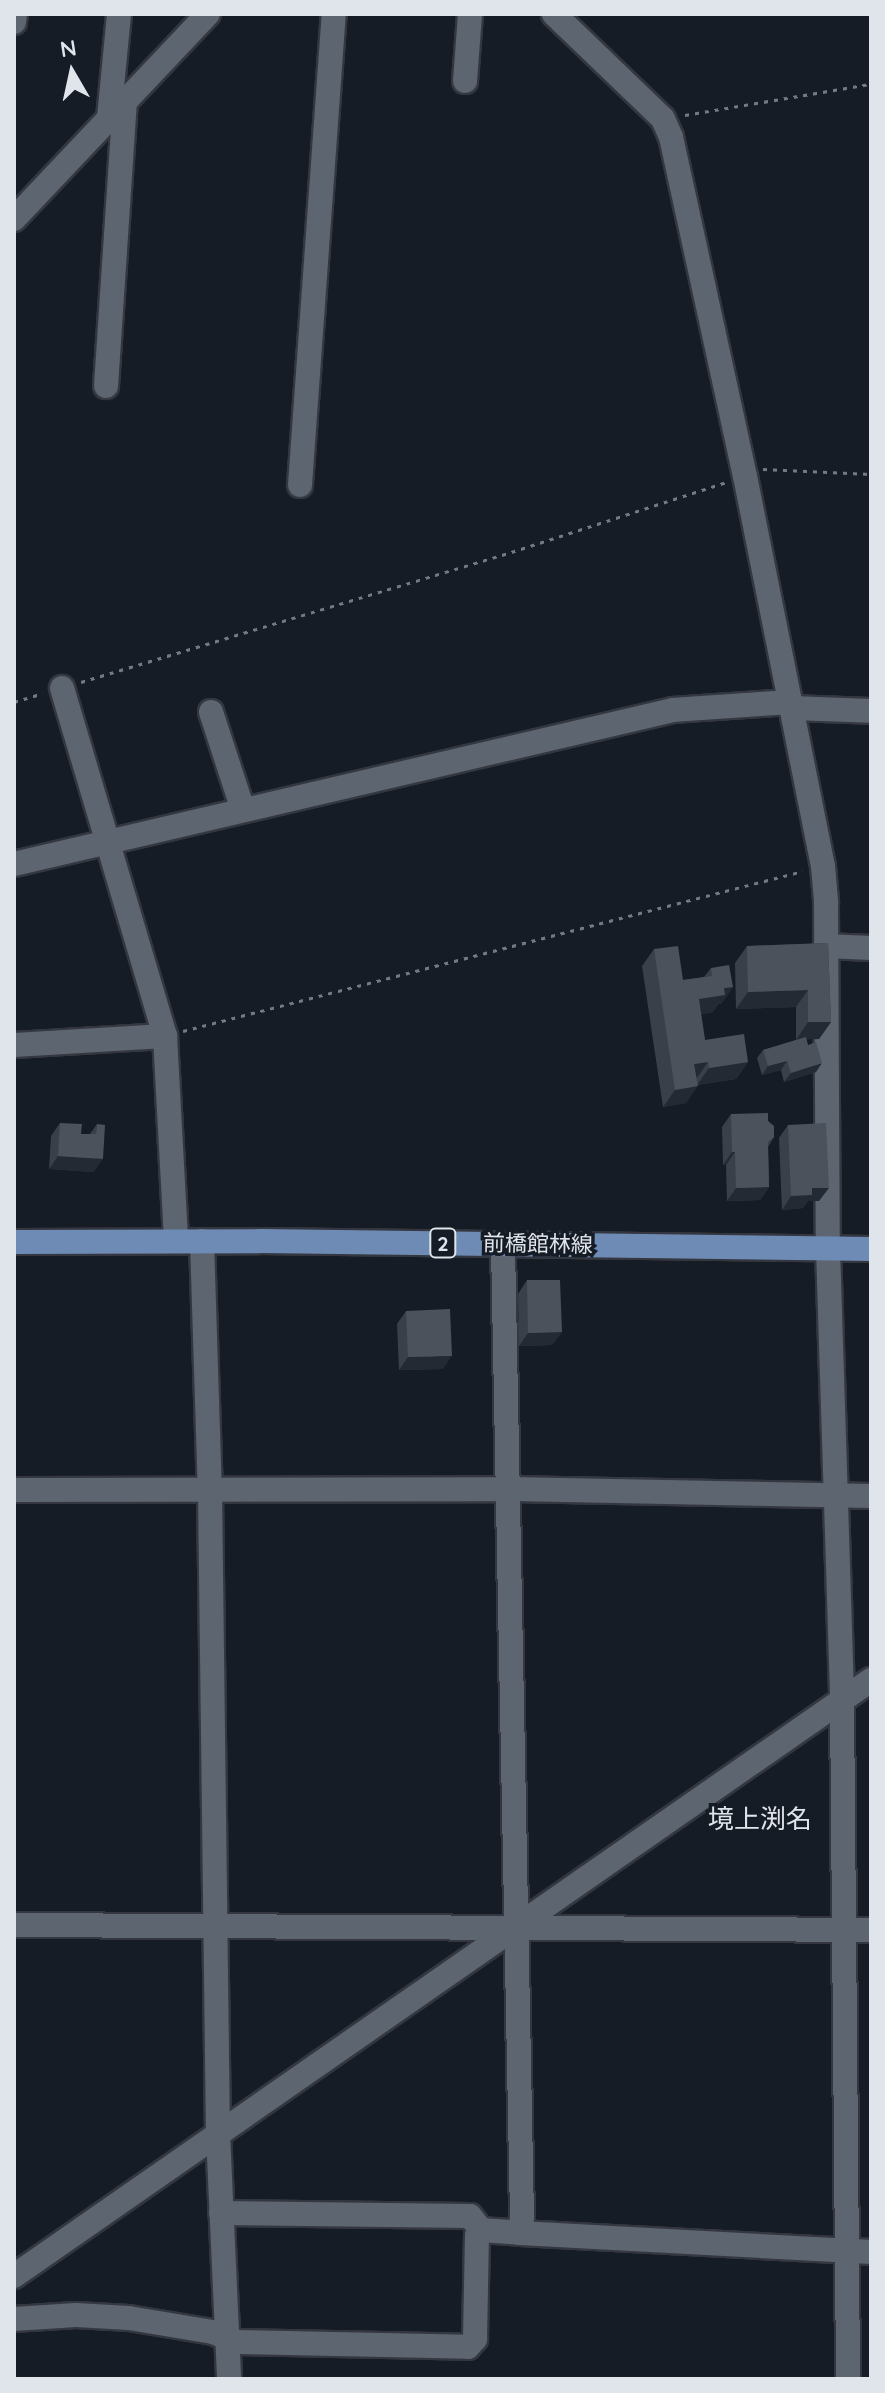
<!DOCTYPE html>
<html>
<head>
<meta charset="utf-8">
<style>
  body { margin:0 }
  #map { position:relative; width:885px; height:2393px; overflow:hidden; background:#151c25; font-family:Quicksand,"Noto Sans JP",sans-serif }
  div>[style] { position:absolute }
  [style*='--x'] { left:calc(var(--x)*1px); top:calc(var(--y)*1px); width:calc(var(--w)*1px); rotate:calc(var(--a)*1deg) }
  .path>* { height:3px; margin-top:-1.5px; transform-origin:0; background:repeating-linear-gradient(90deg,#757a82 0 4px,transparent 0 10px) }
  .roads { filter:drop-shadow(2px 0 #34373f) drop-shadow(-2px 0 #34373f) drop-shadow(0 2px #34373f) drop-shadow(0 -2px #34373f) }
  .minor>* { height:24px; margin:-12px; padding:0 12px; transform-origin:12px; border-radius:12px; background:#5d6571 }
  .major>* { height:24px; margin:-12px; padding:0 12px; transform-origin:12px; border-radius:12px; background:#6e8bb5 }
  .wall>* { inset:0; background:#3a404a }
  .shaded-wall>* { inset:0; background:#232a34 }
  .building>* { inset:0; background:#4b525b }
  span { translate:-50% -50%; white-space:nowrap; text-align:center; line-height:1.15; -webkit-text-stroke:7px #151c25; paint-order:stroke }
  .shield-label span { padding:2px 6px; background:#151c25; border:2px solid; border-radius:6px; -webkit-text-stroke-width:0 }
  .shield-label { font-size:20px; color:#e0e4eb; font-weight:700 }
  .street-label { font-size:22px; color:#e0e4eb }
  .quarter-label { font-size:26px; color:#e0e4eb }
  .frame { position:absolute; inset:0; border:16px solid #e0e4eb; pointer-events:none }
  .north { position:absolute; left:32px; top:32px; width:80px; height:80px; -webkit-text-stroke:6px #151c25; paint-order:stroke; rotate:351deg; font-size:22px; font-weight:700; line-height:32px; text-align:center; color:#e0e4eb }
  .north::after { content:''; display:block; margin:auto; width:28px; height:36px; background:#e0e4eb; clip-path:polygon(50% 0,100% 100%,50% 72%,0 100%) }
</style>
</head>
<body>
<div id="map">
  <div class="path">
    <i style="--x:685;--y:115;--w:189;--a:-9.5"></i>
    <i style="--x:763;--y:469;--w:108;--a:2.7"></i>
    <i style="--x:81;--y:682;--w:440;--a:-16.8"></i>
    <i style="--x:502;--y:555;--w:237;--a:-18"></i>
    <i style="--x:14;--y:702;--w:30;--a:-17"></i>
    <i style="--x:183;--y:1031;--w:640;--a:-14.47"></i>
  </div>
  <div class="roads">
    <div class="minor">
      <i style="--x:554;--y:14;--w:151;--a:43.9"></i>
      <i style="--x:663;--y:119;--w:20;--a:66"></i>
      <i style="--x:671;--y:137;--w:347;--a:77.7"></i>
      <i style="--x:745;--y:476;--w:398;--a:78.7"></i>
      <i style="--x:823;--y:866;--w:37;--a:85"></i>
      <i style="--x:826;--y:903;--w:345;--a:89.7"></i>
      <i style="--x:828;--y:1248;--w:453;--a:88.2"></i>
      <i style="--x:842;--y:1701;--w:678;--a:89.49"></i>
      <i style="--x:14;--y:22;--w:8;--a:-83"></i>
      <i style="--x:465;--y:81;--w:67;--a:-85.7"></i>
      <i style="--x:109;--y:118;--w:104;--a:-84.5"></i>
      <i style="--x:14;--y:219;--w:282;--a:-46.6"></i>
      <i style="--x:106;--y:386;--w:287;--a:-86.2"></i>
      <i style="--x:300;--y:485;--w:472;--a:-85.9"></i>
      <i style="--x:62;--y:688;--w:363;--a:73.5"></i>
      <i style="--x:165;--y:1036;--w:205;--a:86.9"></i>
      <i style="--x:791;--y:708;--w:80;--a:2.1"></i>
      <i style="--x:211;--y:712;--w:103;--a:71.9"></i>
      <i style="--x:14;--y:864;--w:677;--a:-13.15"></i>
      <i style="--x:673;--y:710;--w:116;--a:-3.9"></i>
      <i style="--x:826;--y:946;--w:45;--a:2.5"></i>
      <i style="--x:14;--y:1045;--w:151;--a:-3.4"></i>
      <i style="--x:202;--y:1241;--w:250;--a:88.2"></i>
      <i style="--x:210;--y:1491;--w:643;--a:89.29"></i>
      <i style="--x:218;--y:2134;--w:245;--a:87.4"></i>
      <i style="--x:14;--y:1490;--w:493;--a:-0.1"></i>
      <i style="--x:507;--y:1489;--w:364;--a:1.1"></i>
      <i style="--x:14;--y:1925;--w:857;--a:0.33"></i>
      <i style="--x:221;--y:2213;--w:249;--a:0.7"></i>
      <i style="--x:470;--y:2216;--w:18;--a:52"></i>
      <i style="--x:520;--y:2233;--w:352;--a:3.1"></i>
      <i style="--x:14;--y:2276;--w:1044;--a:-34.82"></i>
      <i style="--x:14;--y:2319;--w:62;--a:-3.7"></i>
      <i style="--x:76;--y:2315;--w:53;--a:3.2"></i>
      <i style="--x:129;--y:2318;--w:85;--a:9.5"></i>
      <i style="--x:213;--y:2332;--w:27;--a:22"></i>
      <i style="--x:238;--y:2342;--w:230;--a:1.2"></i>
      <i style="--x:468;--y:2347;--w:11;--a:-49"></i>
      <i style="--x:475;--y:2339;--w:103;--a:-88.9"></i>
      <i style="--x:477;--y:2236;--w:7;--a:-56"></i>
      <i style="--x:481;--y:2230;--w:39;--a:4"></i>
      <i style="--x:520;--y:2233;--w:16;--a:-83"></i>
      <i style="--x:522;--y:2217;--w:973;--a:-91.12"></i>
    </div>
    <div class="major">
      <i style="--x:14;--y:1242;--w:246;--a:-0.2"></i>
      <i style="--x:260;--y:1241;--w:611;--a:0.75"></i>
    </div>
  </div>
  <div class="wall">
    <i style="clip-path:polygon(828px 943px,831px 1022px,819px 1039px,806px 1039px,816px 1072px,784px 1082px,781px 1070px,762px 1075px,757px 1058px,763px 1050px,796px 1040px,796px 1007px,736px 1009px,735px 963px,747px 946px)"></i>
    <i style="clip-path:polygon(654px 949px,683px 980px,704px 977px,711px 968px,733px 987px,721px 1004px,718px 1004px,713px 1012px,701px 1014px,705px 1040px,748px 1062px,736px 1079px,697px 1085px,686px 1103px,663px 1107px,642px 966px)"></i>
    <i style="clip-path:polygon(731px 1114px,768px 1121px,774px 1137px,768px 1147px,769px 1187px,760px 1200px,727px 1201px,726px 1165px,723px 1165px,722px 1127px)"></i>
    <i style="clip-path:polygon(60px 1123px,81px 1134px,90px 1134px,97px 1124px,94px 1172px,49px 1169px,51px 1136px)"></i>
    <i style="clip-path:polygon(788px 1125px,819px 1201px,808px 1201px,803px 1208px,782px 1210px,779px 1138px)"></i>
    <i style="clip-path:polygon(527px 1280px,562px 1332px,552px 1345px,519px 1346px,518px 1294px)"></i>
    <i style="clip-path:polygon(406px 1311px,443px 1369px,399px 1370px,397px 1324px)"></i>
  </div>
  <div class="shaded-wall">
    <i style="clip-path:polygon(733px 987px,721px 1004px,718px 1004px,713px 1012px,687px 1016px,699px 999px,724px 988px)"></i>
    <i style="clip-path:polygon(808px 990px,796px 1007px,736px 1009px,748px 992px)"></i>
    <i style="clip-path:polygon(808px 1022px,831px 1022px,819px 1039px,796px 1040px)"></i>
    <i style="clip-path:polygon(787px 1061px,781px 1070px,762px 1075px,768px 1066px)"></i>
    <i style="clip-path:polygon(708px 1062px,696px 1079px,694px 1064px)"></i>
    <i style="clip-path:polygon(748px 1062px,736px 1079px,697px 1085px,709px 1068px)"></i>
    <i style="clip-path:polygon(822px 1063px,816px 1072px,784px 1082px,791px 1073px)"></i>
    <i style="clip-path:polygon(698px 1086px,686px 1103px,663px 1107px,675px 1090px)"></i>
    <i style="clip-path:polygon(732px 1152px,735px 1152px,726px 1165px,723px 1165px)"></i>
    <i style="clip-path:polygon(58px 1156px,103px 1159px,94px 1172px,49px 1169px)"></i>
    <i style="clip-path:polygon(769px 1187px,760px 1200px,727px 1201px,736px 1188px)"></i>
    <i style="clip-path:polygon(812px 1188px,829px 1188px,819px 1201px,808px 1201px,803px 1208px,782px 1210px,791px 1196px)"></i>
    <i style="clip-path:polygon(562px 1332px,552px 1345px,519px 1346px,528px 1333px)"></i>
    <i style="clip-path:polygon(452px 1356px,443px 1369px,399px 1370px,408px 1357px)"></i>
  </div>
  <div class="building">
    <i style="clip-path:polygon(828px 943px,831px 1022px,808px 1022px,808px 990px,748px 992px,747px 946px)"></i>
    <i style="clip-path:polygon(678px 946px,683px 980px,712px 976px,711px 968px,729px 965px,733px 987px,724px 988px,725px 995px,699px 999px,705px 1040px,744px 1034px,748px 1062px,709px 1068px,708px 1062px,694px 1064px,698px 1086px,675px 1090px,654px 949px)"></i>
    <i style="clip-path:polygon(806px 1037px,808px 1045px,816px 1042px,822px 1063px,791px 1073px,787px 1061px,768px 1066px,763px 1050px)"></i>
    <i style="clip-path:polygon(768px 1113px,768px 1121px,774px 1126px,774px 1137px,768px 1142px,769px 1187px,736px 1188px,735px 1152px,732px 1152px,731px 1114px)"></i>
    <i style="clip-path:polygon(60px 1123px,82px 1124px,81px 1134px,96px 1134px,97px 1124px,105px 1125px,103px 1159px,58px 1156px)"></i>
    <i style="clip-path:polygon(826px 1123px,829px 1188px,812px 1188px,812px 1195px,791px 1196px,788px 1125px)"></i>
    <i style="clip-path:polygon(527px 1280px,560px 1280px,562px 1332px,528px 1333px)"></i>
    <i style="clip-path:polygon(450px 1309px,452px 1356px,408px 1357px,406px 1311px)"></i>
  </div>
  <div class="shield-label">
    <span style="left:443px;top:1243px">2</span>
  </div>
  <div class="street-label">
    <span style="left:538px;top:1244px;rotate:1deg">前橋館林線</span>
  </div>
  <div class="quarter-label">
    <span style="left:760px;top:1819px">境上渕名</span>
  </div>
  <div class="frame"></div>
  <div class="north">N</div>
</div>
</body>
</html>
